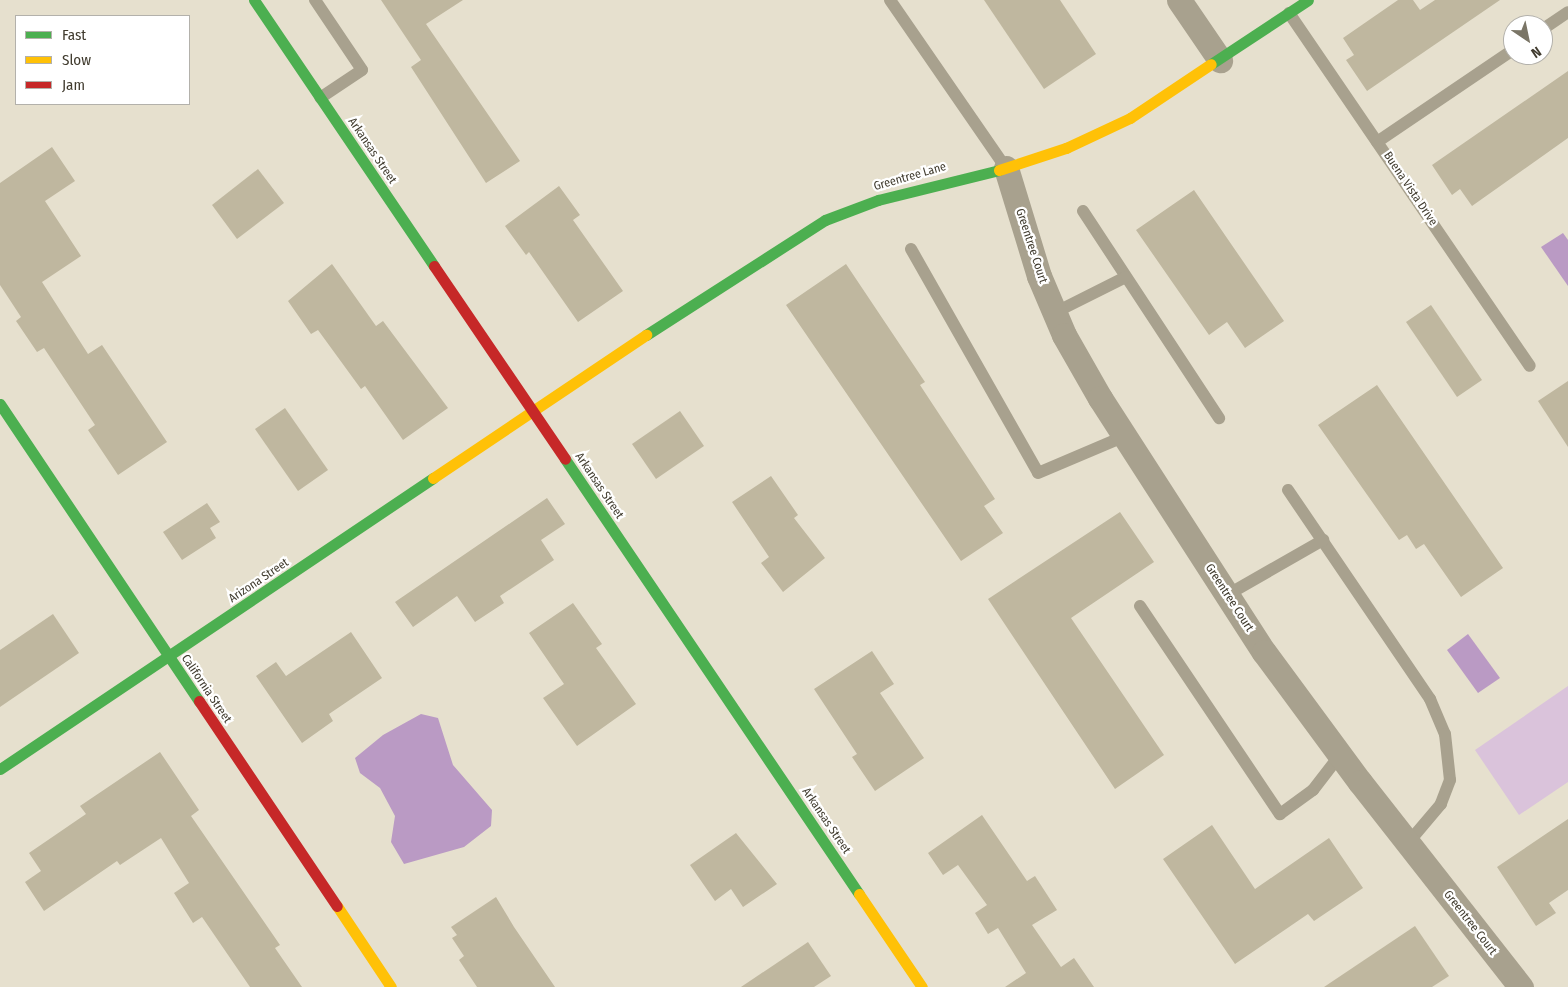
<!DOCTYPE html>
<html>
<head>
<meta charset="utf-8">
<style>
  body { margin:0 }
  #map { position:relative; width:1568px; height:987px; overflow:hidden; background:#e6e0ce; font-family:"Fira Sans Condensed",sans-serif }
  div>[style] { position:absolute }
  [style*='--x'] { left:calc(var(--x)*1px); top:calc(var(--y)*1px); width:calc(var(--w)*1px); rotate:calc(var(--a)*1deg) }
  .green>* { inset:0; background:#dac3db }
  .water>* { inset:0; background:#ba9ac4 }
  .building>* { inset:0; background:#bfb79f }
  .lane>* { height:12px; margin:-6px; padding:0 6px; transform-origin:6px; border-radius:6px; background:#a8a18e }
  .street>* { height:25px; margin:-12.5px; padding:0 12.5px; transform-origin:12.5px; border-radius:12.5px; background:#a8a18e }
  .fast>* { height:11px; margin:-5.5px; padding:0 5.5px; transform-origin:5.5px; border-radius:5.5px; background:#4caf50 }
  .slow>* { height:11px; margin:-5.5px; padding:0 5.5px; transform-origin:5.5px; border-radius:5.5px; background:#ffc107 }
  .jam>* { height:11px; margin:-5.5px; padding:0 5.5px; transform-origin:5.5px; border-radius:5.5px; background:#c62828 }
  span { translate:-50% -50%; white-space:nowrap; text-align:center; line-height:1.15; -webkit-text-stroke:4.5px #fff; paint-order:stroke }
  .street-label { font-size:12px; color:#403b2e }
  .legend { position:absolute; left:15px; top:15px; width:175px; height:90px; box-sizing:border-box; background:#fff; border:1px solid #b3b1ab; margin:0; padding:6px 9px; list-style:none; font-size:15px; color:#403b2e }
  .legend li { display:flex; align-items:center; gap:10px; height:25px }
  .legend b { width:25px; border:1px solid #b3b1ab }
  .north { position:absolute; left:1503px; top:15px; width:50px; height:50px; box-sizing:border-box; background:#fff; border:1px solid #b3b1ab; border-radius:50%; rotate:146deg; font-size:14px; font-weight:700; line-height:20px; text-align:center; color:#403b2e }
  .north::after { content:''; display:block; margin:auto; width:18px; height:22px; background:#7a7566; clip-path:polygon(50% 0,100% 100%,50% 72%,0 100%) }
</style>
</head>
<body>
<div id="map">
  <div class="green">
    <i style="clip-path:polygon(1568px 686px,1568px 782px,1519px 815px,1475px 750px)"></i>
  </div>
  <div class="water">
    <i style="clip-path:polygon(1563px 233px,1568px 240px,1568px 286px,1541px 247px)"></i>
    <i style="clip-path:polygon(1468px 634px,1500px 678px,1478px 693px,1447px 650px)"></i>
    <i style="clip-path:polygon(421px 714px,438px 718px,453px 765px,492px 810px,491px 826px,464px 847px,404px 864px,391px 842px,395px 816px,380px 788px,360px 773px,355px 758px,383px 735px)"></i>
  </div>
  <div class="building">
    <i style="clip-path:polygon(381px 0,463px 0,426px 24px,520px 161px,486px 183px,411px 67px,421px 60px)"></i>
    <i style="clip-path:polygon(984px 0,1060px 0,1096px 54px,1044px 89px)"></i>
    <i style="clip-path:polygon(1398px 0,1413px 0,1420px 10px,1435px 0,1500px 0,1367px 91px,1346px 60px,1354px 55px,1343px 38px)"></i>
    <i style="clip-path:polygon(1568px 71px,1568px 138px,1472px 206px,1460px 189px,1452px 195px,1432px 165px)"></i>
    <i style="clip-path:polygon(52px 147px,75px 181px,45px 201px,81px 256px,42px 282px,88px 354px,102px 345px,167px 442px,118px 475px,88px 430px,95px 425px,44px 348px,37px 352px,16px 321px,21px 317px,0 285px,0 183px)"></i>
    <i style="clip-path:polygon(258px 169px,284px 203px,237px 239px,212px 205px)"></i>
    <i style="clip-path:polygon(559px 186px,580px 215px,573px 220px,623px 291px,578px 322px,529px 252px,526px 255px,505px 226px)"></i>
    <i style="clip-path:polygon(1194px 190px,1284px 321px,1245px 348px,1227px 322px,1209px 335px,1136px 230px)"></i>
    <i style="clip-path:polygon(332px 264px,376px 326px,383px 321px,448px 408px,403px 440px,365px 386px,361px 389px,318px 330px,311px 334px,288px 301px)"></i>
    <i style="clip-path:polygon(846px 264px,925px 382px,920px 385px,995px 499px,984px 506px,1003px 533px,961px 561px,786px 305px)"></i>
    <i style="clip-path:polygon(1431px 305px,1482px 380px,1457px 397px,1406px 322px)"></i>
    <i style="clip-path:polygon(1568px 381px,1568px 447px,1538px 401px)"></i>
    <i style="clip-path:polygon(1377px 385px,1503px 568px,1461px 597px,1424px 544px,1416px 549px,1407px 535px,1399px 540px,1318px 425px)"></i>
    <i style="clip-path:polygon(285px 408px,328px 470px,298px 491px,255px 429px)"></i>
    <i style="clip-path:polygon(680px 411px,704px 446px,656px 479px,632px 444px)"></i>
    <i style="clip-path:polygon(771px 476px,798px 515px,794px 518px,825px 558px,783px 592px,761px 563px,769px 557px,732px 502px)"></i>
    <i style="clip-path:polygon(547px 498px,565px 524px,541px 540px,554px 560px,500px 596px,504px 603px,475px 622px,457px 596px,413px 627px,395px 602px)"></i>
    <i style="clip-path:polygon(207px 503px,220px 522px,210px 528px,216px 538px,182px 560px,163px 532px)"></i>
    <i style="clip-path:polygon(1120px 512px,1154px 562px,1071px 618px,1164px 755px,1115px 789px,988px 599px)"></i>
    <i style="clip-path:polygon(573px 603px,602px 644px,596px 648px,636px 704px,577px 746px,543px 698px,564px 684px,529px 633px)"></i>
    <i style="clip-path:polygon(53px 614px,79px 653px,0 707px,0 650px)"></i>
    <i style="clip-path:polygon(351px 632px,382px 678px,329px 714px,333px 721px,302px 743px,256px 676px,276px 662px,286px 676px)"></i>
    <i style="clip-path:polygon(872px 651px,894px 684px,880px 693px,924px 758px,875px 791px,852px 757px,857px 754px,814px 689px)"></i>
    <i style="clip-path:polygon(160px 752px,199px 810px,191px 816px,280px 945px,275px 948px,302px 987px,250px 987px,202px 917px,193px 923px,174px 893px,189px 883px,161px 838px,120px 865px,117px 861px,44px 911px,25px 882px,41px 871px,29px 853px,86px 814px,80px 806px)"></i>
    <i style="clip-path:polygon(982px 815px,1027px 881px,1035px 876px,1057px 910px,1032px 925px,1061px 967px,1074px 958px,1094px 987px,1005px 987px,1026px 973px,998px 928px,988px 934px,975px 913px,987px 905px,958px 865px,943px 875px,928px 853px)"></i>
    <i style="clip-path:polygon(1568px 819px,1568px 890px,1549px 903px,1556px 913px,1536px 926px,1497px 867px)"></i>
    <i style="clip-path:polygon(1212px 825px,1255px 889px,1329px 838px,1363px 888px,1314px 921px,1308px 914px,1235px 964px,1163px 859px)"></i>
    <i style="clip-path:polygon(736px 833px,777px 884px,743px 907px,731px 889px,715px 901px,690px 865px)"></i>
    <i style="clip-path:polygon(496px 897px,514px 927px,555px 987px,477px 987px,459px 960px,464px 956px,452px 938px,457px 935px,451px 927px)"></i>
    <i style="clip-path:polygon(1415px 926px,1449px 976px,1432px 987px,1324px 987px)"></i>
    <i style="clip-path:polygon(808px 942px,831px 976px,814px 987px,741px 987px)"></i>
  </div>
  <div class="lane">
    <i style="--x:315;--y:0;--w:84;--a:56.1"></i>
    <i style="--x:362;--y:70;--w:50;--a:146.3"></i>
    <i style="--x:890;--y:0;--w:204;--a:55.4"></i>
    <i style="--x:1289;--y:13;--w:427;--a:55.7"></i>
    <i style="--x:1543;--y:29;--w:30;--a:-34"></i>
    <i style="--x:1377;--y:142;--w:164;--a:-34.1"></i>
    <i style="--x:1083;--y:211;--w:248;--a:56.7"></i>
    <i style="--x:911;--y:249;--w:257;--a:60.4"></i>
    <i style="--x:1038;--y:473;--w:95;--a:-23"></i>
    <i style="--x:1054;--y:313;--w:80;--a:-26.6"></i>
    <i style="--x:1288;--y:490;--w:253;--a:55.8"></i>
    <i style="--x:1430;--y:699;--w:38;--a:67"></i>
    <i style="--x:1445;--y:734;--w:46;--a:83.8"></i>
    <i style="--x:1450;--y:780;--w:26;--a:111"></i>
    <i style="--x:1441;--y:804;--w:51;--a:130.2"></i>
    <i style="--x:1227;--y:595;--w:111;--a:-29.8"></i>
    <i style="--x:1140;--y:606;--w:251;--a:56.1"></i>
    <i style="--x:1280;--y:814;--w:41;--a:-36"></i>
    <i style="--x:1313;--y:790;--w:44;--a:-52.4"></i>
  </div>
  <div class="street">
    <i style="--x:1179;--y:0;--w:73;--a:55.7"></i>
    <i style="--x:1006;--y:168;--w:113;--a:73"></i>
    <i style="--x:1039;--y:276;--w:64;--a:67"></i>
    <i style="--x:1064;--y:335;--w:73;--a:60.3"></i>
    <i style="--x:1100;--y:398;--w:302;--a:57.2"></i>
    <i style="--x:1264;--y:652;--w:162;--a:53.6"></i>
    <i style="--x:1360;--y:782;--w:261;--a:51.9"></i>
  </div>
  <div class="fast">
    <i style="--x:254;--y:0;--w:321;--a:55.9"></i>
    <i style="--x:1211;--y:64;--w:116;--a:-33.4"></i>
    <i style="--x:646;--y:335;--w:213;--a:-32.7"></i>
    <i style="--x:825;--y:220;--w:57;--a:-20.7"></i>
    <i style="--x:878;--y:200;--w:125;--a:-13.9"></i>
    <i style="--x:0;--y:404;--w:358;--a:56.2"></i>
    <i style="--x:565;--y:459;--w:525;--a:55.95"></i>
    <i style="--x:0;--y:769;--w:522;--a:-33.9"></i>
  </div>
  <div class="slow">
    <i style="--x:999;--y:170;--w:71;--a:-18.2"></i>
    <i style="--x:1066;--y:148;--w:71;--a:-25.1"></i>
    <i style="--x:1130;--y:118;--w:97;--a:-33.7"></i>
    <i style="--x:433;--y:478;--w:257;--a:-33.9"></i>
    <i style="--x:859;--y:894;--w:112;--a:55.9"></i>
    <i style="--x:337;--y:906;--w:97;--a:56.3"></i>
  </div>
  <div class="jam">
    <i style="--x:434;--y:266;--w:233;--a:55.8"></i>
    <i style="--x:199;--y:701;--w:247;--a:56.1"></i>
  </div>
  <div class="street-label">
    <span style="left:372px;top:151px;rotate:56deg">Arkansas Street</span>
    <span style="left:910px;top:177px;rotate:-16deg">Greentree Lane</span>
    <span style="left:1410px;top:189px;rotate:56deg">Buena Vista Drive</span>
    <span style="left:1031px;top:246px;rotate:72deg">Greentree Court</span>
    <span style="left:599px;top:486px;rotate:56deg">Arkansas Street</span>
    <span style="left:259px;top:581px;rotate:-34deg">Arizona Street</span>
    <span style="left:1229px;top:598px;rotate:57deg">Greentree Court</span>
    <span style="left:206px;top:689px;rotate:56deg">California Street</span>
    <span style="left:826px;top:821px;rotate:56deg">Arkansas Street</span>
    <span style="left:1470px;top:923px;rotate:52deg">Greentree Court</span>
  </div>
  <ul class="legend">
  <li><b style="height:6px;background:#4caf50"></b>Fast</li>
  <li><b style="height:6px;background:#ffc107"></b>Slow</li>
  <li><b style="height:6px;background:#c62828"></b>Jam</li>
  </ul>
  <div class="north">N</div>
</div>
</body>
</html>
